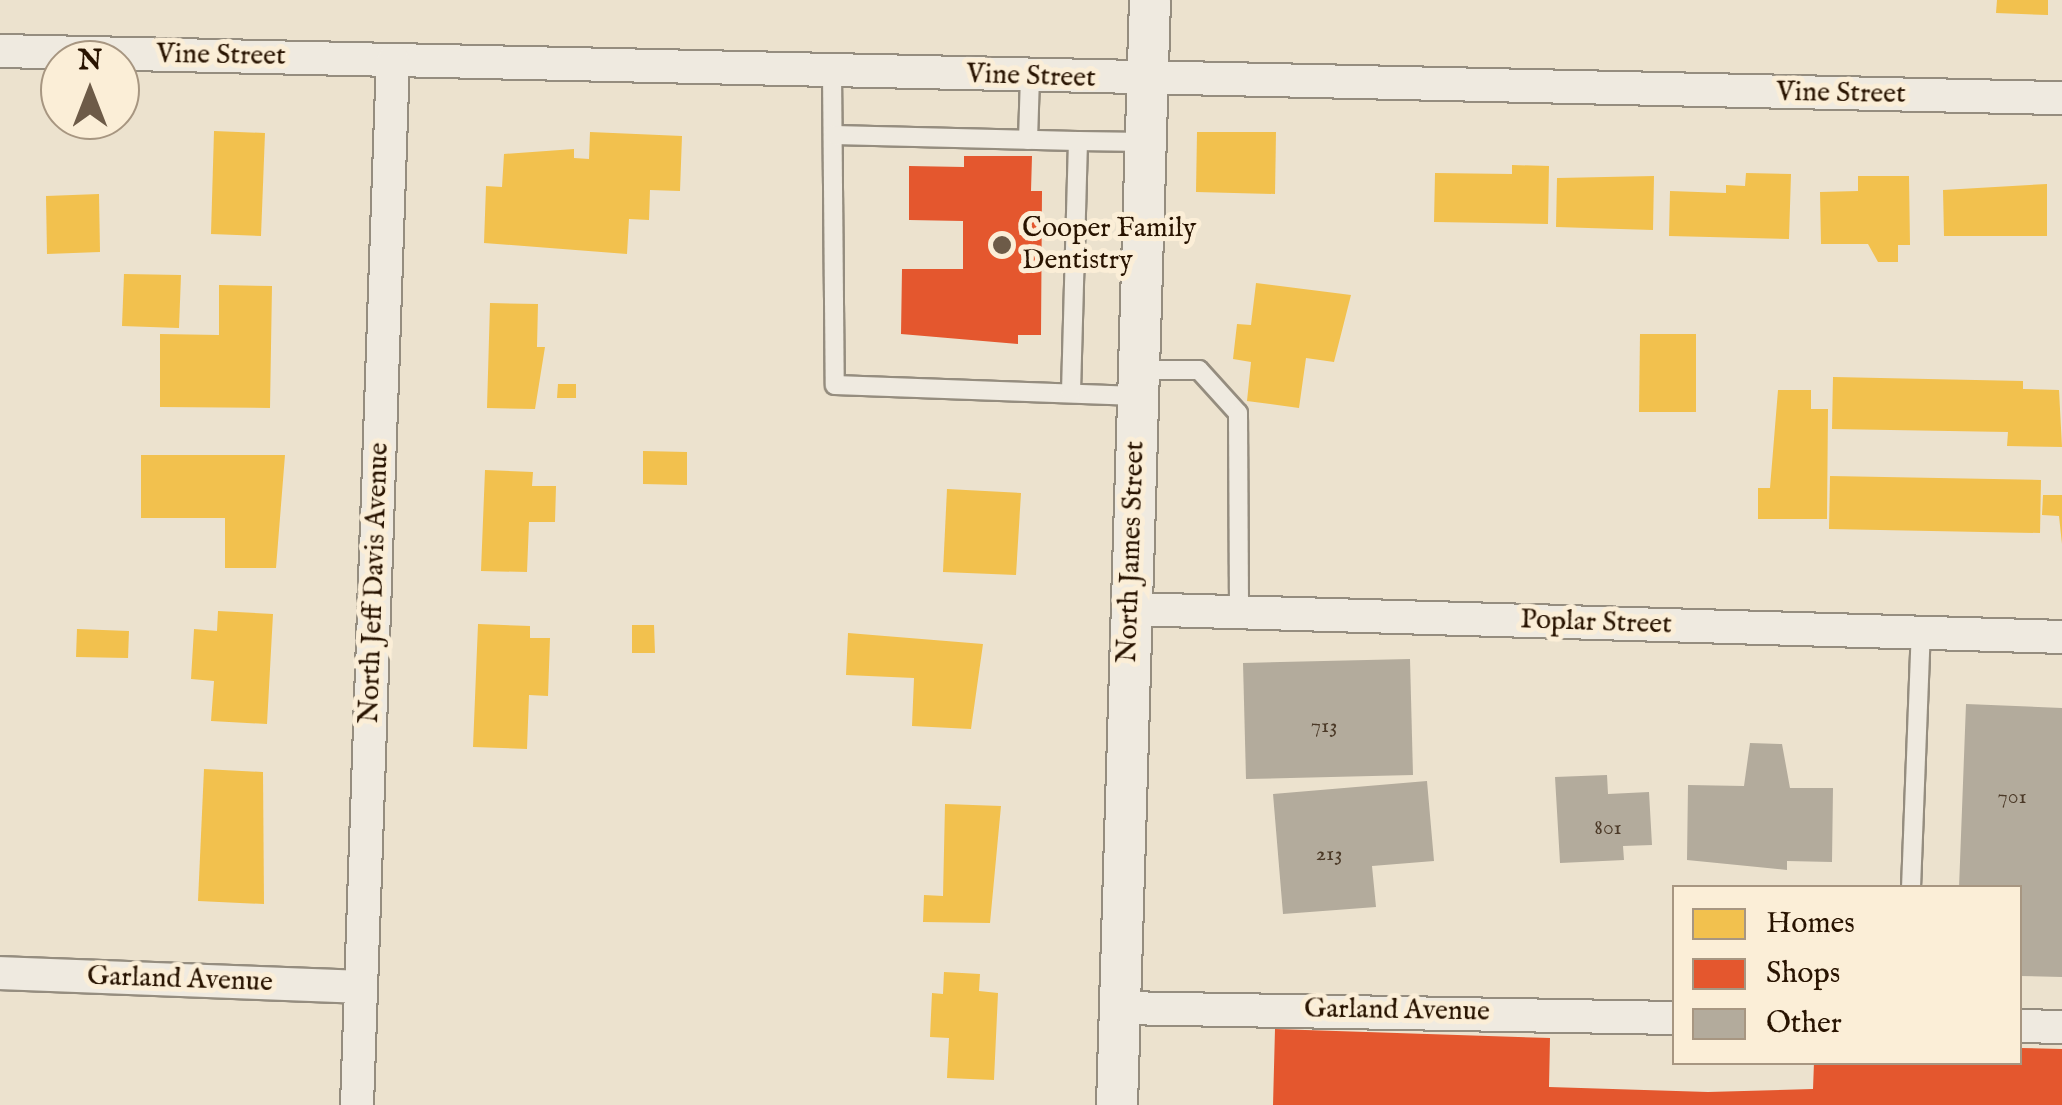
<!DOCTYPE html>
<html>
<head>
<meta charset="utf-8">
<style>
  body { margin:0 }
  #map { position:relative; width:2062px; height:1105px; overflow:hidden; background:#ece2ce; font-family:"IM FELL English",serif }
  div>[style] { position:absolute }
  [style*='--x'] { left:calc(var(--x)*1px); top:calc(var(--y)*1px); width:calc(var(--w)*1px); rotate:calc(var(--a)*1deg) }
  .homes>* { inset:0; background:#f2c14e }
  .shops>* { inset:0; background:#e4572e }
  .building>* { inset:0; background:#b3ab9c }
  .roads { filter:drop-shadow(2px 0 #958d7f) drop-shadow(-2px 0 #958d7f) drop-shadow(0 2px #958d7f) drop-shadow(0 -2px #958d7f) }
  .service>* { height:18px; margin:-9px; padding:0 9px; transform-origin:9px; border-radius:9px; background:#efeae0 }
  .minor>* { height:32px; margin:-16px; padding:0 16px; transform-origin:16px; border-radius:16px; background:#efeae0 }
  .tertiary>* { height:40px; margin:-20px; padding:0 20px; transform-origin:20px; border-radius:20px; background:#efeae0 }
  .dots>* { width:28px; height:28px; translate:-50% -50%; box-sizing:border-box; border:5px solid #fbeed7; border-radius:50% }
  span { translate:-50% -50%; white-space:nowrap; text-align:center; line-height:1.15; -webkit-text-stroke:10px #fbeed7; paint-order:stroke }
  .number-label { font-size:22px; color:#4b3927 }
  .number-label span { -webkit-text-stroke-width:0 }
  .street-label { font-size:28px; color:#281300 }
  .poi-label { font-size:28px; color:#281300 }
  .left { translate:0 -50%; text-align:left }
  .legend { position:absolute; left:1672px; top:885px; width:350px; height:180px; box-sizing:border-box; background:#fbeed7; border:2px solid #a79681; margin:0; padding:12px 18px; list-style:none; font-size:30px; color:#281300 }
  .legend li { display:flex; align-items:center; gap:20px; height:50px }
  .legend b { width:50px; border:2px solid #a79681 }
  .north { position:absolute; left:40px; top:40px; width:100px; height:100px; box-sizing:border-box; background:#fbeed7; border:2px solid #a79681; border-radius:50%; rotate:0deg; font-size:28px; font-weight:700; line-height:40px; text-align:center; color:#281300 }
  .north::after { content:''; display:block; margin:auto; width:35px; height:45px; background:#6d5b48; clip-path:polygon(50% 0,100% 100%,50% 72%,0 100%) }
</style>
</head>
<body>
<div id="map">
  <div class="homes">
    <i style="clip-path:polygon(1997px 0,2048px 0,2048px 15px,1996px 13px)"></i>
    <i style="clip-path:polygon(214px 131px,265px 133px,261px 236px,211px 234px)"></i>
    <i style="clip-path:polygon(590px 132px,682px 136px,680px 191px,650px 190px,649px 220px,629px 219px,627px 254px,484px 243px,486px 186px,502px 187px,504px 154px,574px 149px,574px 158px,589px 159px)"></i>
    <i style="clip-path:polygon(1197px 132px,1276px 132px,1275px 194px,1196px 192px)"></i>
    <i style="clip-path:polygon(1512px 165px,1549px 166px,1548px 224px,1434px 222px,1435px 173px,1512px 174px)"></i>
    <i style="clip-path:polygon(1746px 173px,1791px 174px,1789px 239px,1669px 236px,1670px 191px,1726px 193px,1726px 185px,1745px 186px)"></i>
    <i style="clip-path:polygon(1654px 176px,1653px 230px,1556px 227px,1557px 178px)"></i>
    <i style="clip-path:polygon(1858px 176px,1909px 176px,1910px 245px,1898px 245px,1898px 262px,1878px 262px,1868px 244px,1821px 244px,1820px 192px,1858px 191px)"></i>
    <i style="clip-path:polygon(2047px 184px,2047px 236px,1944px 236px,1943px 190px)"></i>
    <i style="clip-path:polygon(99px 194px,100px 252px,47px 254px,46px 196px)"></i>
    <i style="clip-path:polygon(124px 274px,181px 275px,179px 328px,122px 326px)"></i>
    <i style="clip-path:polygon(1256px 283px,1351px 295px,1334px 362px,1306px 358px,1299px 408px,1247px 401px,1251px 362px,1233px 359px,1237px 324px,1251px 325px)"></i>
    <i style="clip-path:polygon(219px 285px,272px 286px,270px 408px,160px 407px,160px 334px,219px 335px)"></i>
    <i style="clip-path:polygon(490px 303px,538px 304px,537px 347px,545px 347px,535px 409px,487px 408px)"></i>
    <i style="clip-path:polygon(1640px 334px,1696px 334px,1696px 412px,1639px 412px)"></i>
    <i style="clip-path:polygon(1833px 377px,2023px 381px,2023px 389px,2059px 390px,2062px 447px,2007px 446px,2008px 432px,1832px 429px)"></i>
    <i style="clip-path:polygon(558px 384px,576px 384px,576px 398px,557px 398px)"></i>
    <i style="clip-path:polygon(1778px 390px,1811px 390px,1811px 409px,1828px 409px,1827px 519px,1758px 519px,1758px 488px,1770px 488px)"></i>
    <i style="clip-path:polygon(643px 451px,687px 452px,687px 485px,643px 484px)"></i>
    <i style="clip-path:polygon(141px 455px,285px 455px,276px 568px,225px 568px,225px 518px,141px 518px)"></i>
    <i style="clip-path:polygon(485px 470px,533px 472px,532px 486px,556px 486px,555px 522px,529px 522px,527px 572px,481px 571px)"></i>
    <i style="clip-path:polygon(1830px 476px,2041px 480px,2040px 533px,1829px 529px)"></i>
    <i style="clip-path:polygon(947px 489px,1021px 493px,1016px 575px,943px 572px)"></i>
    <i style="clip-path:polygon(2043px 495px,2062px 495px,2062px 544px,2059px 516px,2042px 515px)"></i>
    <i style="clip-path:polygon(218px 611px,273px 614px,267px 724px,211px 721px,214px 681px,191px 679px,194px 629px,217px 631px)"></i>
    <i style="clip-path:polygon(478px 624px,530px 626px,530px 638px,550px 638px,548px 696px,529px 695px,527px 749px,473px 747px)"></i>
    <i style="clip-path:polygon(632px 625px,654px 625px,655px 653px,632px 653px)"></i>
    <i style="clip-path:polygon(77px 629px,129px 631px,128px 658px,76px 657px)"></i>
    <i style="clip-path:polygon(848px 633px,983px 644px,971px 729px,912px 726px,914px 678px,846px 675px)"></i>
    <i style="clip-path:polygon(204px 769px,263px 772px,264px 904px,198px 901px)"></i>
    <i style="clip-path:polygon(945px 804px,1001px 806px,990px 923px,923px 922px,924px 895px,943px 896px)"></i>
    <i style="clip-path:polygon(944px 972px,980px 974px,979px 991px,998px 993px,994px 1080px,947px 1078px,949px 1038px,930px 1037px,932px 993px,943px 994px)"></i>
  </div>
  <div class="shops">
    <i style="clip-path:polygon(964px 156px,1032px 156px,1031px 191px,1042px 191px,1041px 335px,1018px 335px,1018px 344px,901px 334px,902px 269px,963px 269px,963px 221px,909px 220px,909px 166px,964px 167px)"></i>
    <i style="clip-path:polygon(1275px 1029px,1550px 1038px,1549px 1087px,1708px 1092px,1813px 1089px,1814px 1062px,2020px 1062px,2020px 1048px,2062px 1049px,2062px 1105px,1273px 1105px)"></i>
  </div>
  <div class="building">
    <i style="clip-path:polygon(1410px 659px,1413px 775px,1246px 779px,1243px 663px)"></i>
    <i style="clip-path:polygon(1966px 704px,2062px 708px,2062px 977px,2020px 976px,2020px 888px,1959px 888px)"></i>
    <i style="clip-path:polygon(1750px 743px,1782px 744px,1790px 788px,1833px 788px,1832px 862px,1787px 861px,1787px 870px,1687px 860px,1688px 785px,1744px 786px)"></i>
    <i style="clip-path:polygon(1607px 775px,1608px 794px,1649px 792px,1652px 845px,1623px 846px,1624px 860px,1560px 863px,1555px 777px)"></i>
    <i style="clip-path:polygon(1427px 781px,1434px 861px,1372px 866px,1376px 907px,1283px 914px,1273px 794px)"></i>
  </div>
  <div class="roads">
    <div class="service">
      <i style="--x:832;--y:72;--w:313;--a:89.5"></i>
      <i style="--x:835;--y:385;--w:302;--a:2.1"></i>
      <i style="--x:833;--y:135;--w:245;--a:1.4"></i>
      <i style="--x:1078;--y:141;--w:252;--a:91.6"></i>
      <i style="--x:1028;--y:140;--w:62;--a:-88.2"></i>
      <i style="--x:1078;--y:141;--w:67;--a:0.9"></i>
      <i style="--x:1139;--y:370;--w:60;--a:0"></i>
      <i style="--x:1199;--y:370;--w:58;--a:47.8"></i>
      <i style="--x:1238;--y:413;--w:199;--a:89.7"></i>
      <i style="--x:1911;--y:888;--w:256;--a:-87.8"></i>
    </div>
    <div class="minor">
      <i style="--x:0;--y:51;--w:2063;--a:1.31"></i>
      <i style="--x:1131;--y:609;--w:931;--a:1.72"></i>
      <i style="--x:0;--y:973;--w:361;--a:2.2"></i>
      <i style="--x:1119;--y:1008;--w:555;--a:1.03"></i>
      <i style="--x:2020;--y:1026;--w:42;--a:1.4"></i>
      <i style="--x:357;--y:1105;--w:1045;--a:-88.03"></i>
    </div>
    <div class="tertiary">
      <i style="--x:1117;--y:1105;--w:1105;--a:-88.29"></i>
    </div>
  </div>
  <div class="dots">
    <i style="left:1002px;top:245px;background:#6d5b48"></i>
  </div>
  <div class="number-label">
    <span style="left:1324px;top:727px">713</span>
    <span style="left:2012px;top:798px">701</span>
    <span style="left:1608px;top:829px">801</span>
    <span style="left:1329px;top:855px">213</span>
  </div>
  <div class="street-label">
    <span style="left:221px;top:56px;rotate:1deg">Vine Street</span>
    <span style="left:1031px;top:77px;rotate:2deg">Vine Street</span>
    <span style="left:1841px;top:94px;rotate:1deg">Vine Street</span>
    <span style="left:1132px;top:552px;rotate:-88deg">North James Street</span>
    <span style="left:375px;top:583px;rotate:-88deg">North Jeff Davis Avenue</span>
    <span style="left:1596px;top:623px;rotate:2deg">Poplar Street</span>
    <span style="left:180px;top:980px;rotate:2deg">Garland Avenue</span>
    <span style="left:1397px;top:1011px;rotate:1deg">Garland Avenue</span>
  </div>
  <div class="poi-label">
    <span class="left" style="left:1022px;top:245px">Cooper Family<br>Dentistry</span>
  </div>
  <ul class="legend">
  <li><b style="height:28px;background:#f2c14e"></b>Homes</li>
  <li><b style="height:28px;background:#e4572e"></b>Shops</li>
  <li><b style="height:28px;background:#b3ab9c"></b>Other</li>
  </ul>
  <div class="north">N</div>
</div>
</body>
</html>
